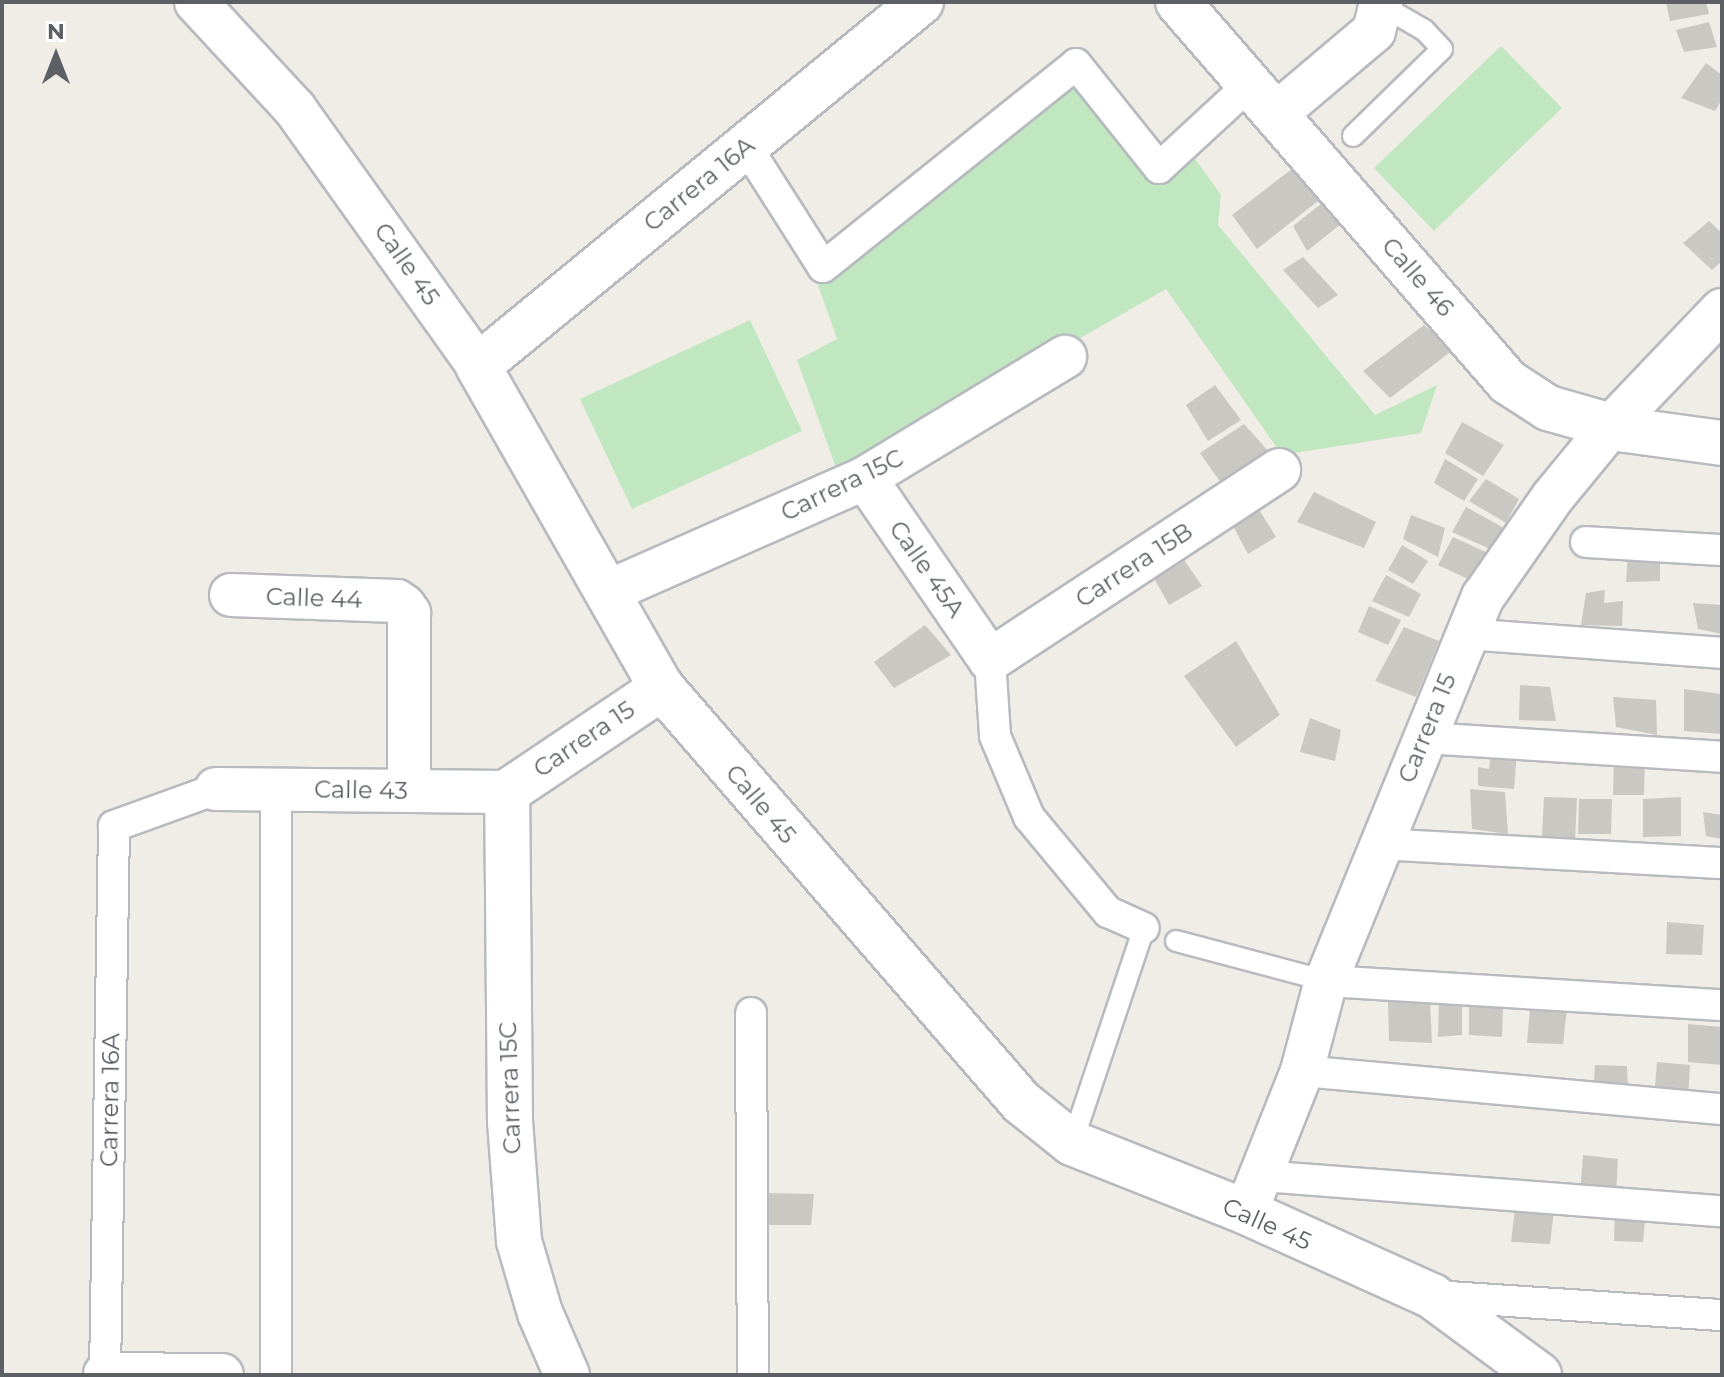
<!DOCTYPE html>
<html>
<head>
<meta charset="utf-8">
<style>
  body { margin:0 }
  #map { position:relative; width:1724px; height:1377px; overflow:hidden; background:#efede5; font-family:Montserrat,sans-serif }
  div>[style] { position:absolute }
  [style*='--x'] { left:calc(var(--x)*1px); top:calc(var(--y)*1px); width:calc(var(--w)*1px); rotate:calc(var(--a)*1deg) }
  .green>* { inset:0; background:#c1e7c1 }
  .building>* { inset:0; background:#cac8c2 }
  .roads { filter:drop-shadow(2px 0 #b7babf) drop-shadow(-2px 0 #b7babf) drop-shadow(0 2px #b7babf) drop-shadow(0 -2px #b7babf) }
  .service>* { height:20px; margin:-10px; padding:0 10px; transform-origin:10px; border-radius:10px; background:#fff }
  .pedestrian>* { height:30px; margin:-15px; padding:0 15px; transform-origin:15px; border-radius:15px; background:#fff }
  .minor>* { height:42px; margin:-21px; padding:0 21px; transform-origin:21px; border-radius:21px; background:#fff }
  .tertiary>* { height:44px; margin:-22px; padding:0 22px; transform-origin:22px; border-radius:22px; background:#fff }
  span { translate:-50% -50%; white-space:nowrap; text-align:center; line-height:1.15; -webkit-text-stroke:7px #fff; paint-order:stroke }
  .street-label { font-size:24px; color:#5c6065 }
  .frame { position:absolute; inset:0; border:4px solid #5c6065; pointer-events:none }
  .north { position:absolute; left:16px; top:16px; width:80px; height:80px; -webkit-text-stroke:6px #fff; paint-order:stroke; rotate:0deg; font-size:22px; font-weight:700; line-height:32px; text-align:center; color:#5c6065 }
  .north::after { content:''; display:block; margin:auto; width:28px; height:36px; background:#5c6065; clip-path:polygon(50% 0,100% 100%,50% 72%,0 100%) }
</style>
</head>
<body>
<div id="map">
  <div class="green">
    <i style="clip-path:polygon(1501px 46px,1562px 108px,1434px 231px,1374px 168px)"></i>
    <i style="clip-path:polygon(1073px 75px,1159px 180px,1191px 153px,1221px 195px,1218px 225px,1375px 415px,1437px 385px,1421px 433px,1282px 455px,1166px 289px,839px 476px,797px 360px,837px 339px,816px 279px)"></i>
    <i style="clip-path:polygon(750px 320px,802px 431px,632px 509px,580px 399px)"></i>
  </div>
  <div class="building">
    <i style="clip-path:polygon(1666px 2px,1706px 2px,1709px 14px,1670px 21px)"></i>
    <i style="clip-path:polygon(1709px 22px,1717px 47px,1684px 52px,1676px 30px)"></i>
    <i style="clip-path:polygon(1706px 63px,1722px 75px,1722px 99px,1715px 111px,1681px 98px)"></i>
    <i style="clip-path:polygon(1293px 168px,1318px 201px,1257px 249px,1232px 215px)"></i>
    <i style="clip-path:polygon(1321px 204px,1341px 224px,1307px 251px,1293px 226px)"></i>
    <i style="clip-path:polygon(1709px 221px,1722px 233px,1722px 261px,1712px 270px,1683px 243px)"></i>
    <i style="clip-path:polygon(1303px 257px,1338px 295px,1318px 308px,1283px 270px)"></i>
    <i style="clip-path:polygon(1424px 325px,1453px 350px,1390px 398px,1363px 371px)"></i>
    <i style="clip-path:polygon(1215px 385px,1241px 420px,1208px 441px,1186px 405px)"></i>
    <i style="clip-path:polygon(1462px 422px,1504px 445px,1483px 476px,1445px 453px)"></i>
    <i style="clip-path:polygon(1244px 424px,1269px 452px,1221px 483px,1200px 453px)"></i>
    <i style="clip-path:polygon(1445px 459px,1478px 479px,1464px 501px,1434px 483px)"></i>
    <i style="clip-path:polygon(1486px 479px,1519px 499px,1506px 523px,1469px 501px)"></i>
    <i style="clip-path:polygon(1314px 492px,1376px 522px,1364px 548px,1297px 522px)"></i>
    <i style="clip-path:polygon(1253px 500px,1276px 537px,1248px 554px,1227px 515px)"></i>
    <i style="clip-path:polygon(1466px 507px,1504px 528px,1490px 549px,1452px 532px)"></i>
    <i style="clip-path:polygon(1411px 515px,1445px 528px,1438px 557px,1403px 539px)"></i>
    <i style="clip-path:polygon(1453px 537px,1488px 553px,1470px 580px,1438px 565px)"></i>
    <i style="clip-path:polygon(1402px 545px,1428px 561px,1413px 584px,1388px 570px)"></i>
    <i style="clip-path:polygon(1180px 554px,1202px 586px,1169px 605px,1149px 569px)"></i>
    <i style="clip-path:polygon(1628px 554px,1660px 558px,1660px 581px,1626px 582px)"></i>
    <i style="clip-path:polygon(1386px 575px,1421px 594px,1409px 617px,1372px 601px)"></i>
    <i style="clip-path:polygon(1605px 590px,1604px 603px,1623px 601px,1622px 626px,1581px 625px,1586px 593px)"></i>
    <i style="clip-path:polygon(1693px 603px,1722px 605px,1722px 634px,1698px 629px)"></i>
    <i style="clip-path:polygon(1369px 606px,1401px 620px,1388px 645px,1358px 632px)"></i>
    <i style="clip-path:polygon(925px 625px,951px 655px,894px 688px,874px 662px)"></i>
    <i style="clip-path:polygon(1404px 627px,1439px 641px,1416px 697px,1375px 681px)"></i>
    <i style="clip-path:polygon(1236px 641px,1280px 715px,1236px 747px,1184px 676px)"></i>
    <i style="clip-path:polygon(1520px 685px,1550px 687px,1556px 721px,1519px 720px)"></i>
    <i style="clip-path:polygon(1684px 689px,1722px 694px,1722px 734px,1684px 731px)"></i>
    <i style="clip-path:polygon(1613px 697px,1656px 700px,1657px 735px,1616px 727px)"></i>
    <i style="clip-path:polygon(1310px 718px,1341px 730px,1335px 761px,1300px 752px)"></i>
    <i style="clip-path:polygon(1491px 749px,1517px 752px,1514px 789px,1478px 786px,1478px 767px,1489px 769px)"></i>
    <i style="clip-path:polygon(1614px 758px,1645px 759px,1644px 795px,1613px 795px)"></i>
    <i style="clip-path:polygon(1470px 789px,1505px 792px,1508px 834px,1472px 829px)"></i>
    <i style="clip-path:polygon(1544px 797px,1577px 798px,1575px 840px,1542px 837px)"></i>
    <i style="clip-path:polygon(1681px 797px,1681px 836px,1643px 837px,1643px 799px)"></i>
    <i style="clip-path:polygon(1579px 799px,1612px 799px,1611px 834px,1578px 834px)"></i>
    <i style="clip-path:polygon(1703px 812px,1722px 815px,1722px 839px,1706px 836px)"></i>
    <i style="clip-path:polygon(1667px 922px,1704px 925px,1702px 955px,1666px 954px)"></i>
    <i style="clip-path:polygon(1388px 1001px,1430px 1002px,1432px 1043px,1389px 1041px)"></i>
    <i style="clip-path:polygon(1439px 1001px,1462px 1001px,1462px 1035px,1438px 1037px)"></i>
    <i style="clip-path:polygon(1469px 1001px,1503px 1005px,1502px 1037px,1469px 1035px)"></i>
    <i style="clip-path:polygon(1530px 1008px,1567px 1009px,1563px 1044px,1527px 1043px)"></i>
    <i style="clip-path:polygon(1688px 1024px,1722px 1027px,1722px 1065px,1688px 1062px)"></i>
    <i style="clip-path:polygon(1657px 1062px,1690px 1065px,1688px 1100px,1654px 1098px)"></i>
    <i style="clip-path:polygon(1595px 1065px,1627px 1066px,1628px 1091px,1593px 1092px)"></i>
    <i style="clip-path:polygon(1583px 1155px,1618px 1159px,1616px 1197px,1580px 1195px)"></i>
    <i style="clip-path:polygon(765px 1193px,814px 1194px,811px 1225px,764px 1225px)"></i>
    <i style="clip-path:polygon(1515px 1209px,1554px 1211px,1550px 1244px,1511px 1242px)"></i>
    <i style="clip-path:polygon(1615px 1212px,1646px 1212px,1643px 1242px,1614px 1241px)"></i>
  </div>
  <div class="roads">
    <div class="service">
      <i style="--x:1353;--y:136;--w:124;--a:-44.3"></i>
      <i style="--x:1442;--y:49;--w:26;--a:-133"></i>
      <i style="--x:1424;--y:30;--w:50;--a:-149.8"></i>
      <i style="--x:1176;--y:941;--w:155;--a:14.9"></i>
      <i style="--x:1072;--y:1143;--w:227;--a:-71.5"></i>
    </div>
    <div class="pedestrian">
      <i style="--x:746;--y:146;--w:143;--a:57.5"></i>
      <i style="--x:823;--y:267;--w:324;--a:-38.7"></i>
      <i style="--x:1076;--y:64;--w:133;--a:51.4"></i>
      <i style="--x:1159;--y:168;--w:125;--a:-42.7"></i>
      <i style="--x:1586;--y:542;--w:136;--a:3.4"></i>
      <i style="--x:1465;--y:634;--w:258;--a:4.2"></i>
      <i style="--x:990;--y:660;--w:76;--a:86.2"></i>
      <i style="--x:995;--y:736;--w:88;--a:67.2"></i>
      <i style="--x:1029;--y:817;--w:124;--a:50.3"></i>
      <i style="--x:1108;--y:912;--w:39;--a:24"></i>
      <i style="--x:1424;--y:738;--w:299;--a:3.6"></i>
      <i style="--x:276;--y:789;--w:586;--a:90"></i>
      <i style="--x:1381;--y:844;--w:342;--a:3.2"></i>
      <i style="--x:1326;--y:981;--w:397;--a:3.5"></i>
      <i style="--x:751;--y:1013;--w:362;--a:89.7"></i>
      <i style="--x:1302;--y:1071;--w:422;--a:5.2"></i>
      <i style="--x:1262;--y:1176;--w:461;--a:4.4"></i>
      <i style="--x:1434;--y:1296;--w:289;--a:3.8"></i>
      <i style="--x:105;--y:1375;--w:549;--a:-89.06"></i>
      <i style="--x:114;--y:826;--w:109;--a:-19.9"></i>
    </div>
    <div class="minor">
      <i style="--x:196;--y:2;--w:146;--a:47.2"></i>
      <i style="--x:295;--y:109;--w:315;--a:54.5"></i>
      <i style="--x:1277;--y:113;--w:127;--a:-40.2"></i>
      <i style="--x:1374;--y:31;--w:30;--a:-76"></i>
      <i style="--x:865;--y:478;--w:221;--a:55.5"></i>
      <i style="--x:990;--y:660;--w:346;--a:-33.3"></i>
      <i style="--x:607;--y:592;--w:282;--a:-23.8"></i>
      <i style="--x:865;--y:478;--w:234;--a:-31.2"></i>
      <i style="--x:231;--y:595;--w:166;--a:2.1"></i>
      <i style="--x:397;--y:601;--w:9;--a:36"></i>
      <i style="--x:404;--y:606;--w:9;--a:54"></i>
      <i style="--x:409;--y:613;--w:178;--a:90"></i>
      <i style="--x:216;--y:789;--w:291;--a:0.6"></i>
      <i style="--x:1246;--y:1212;--w:152;--a:-68.3"></i>
      <i style="--x:1302;--y:1071;--w:93;--a:-75.1"></i>
      <i style="--x:1326;--y:981;--w:415;--a:-67.8"></i>
      <i style="--x:1483;--y:597;--w:121;--a:-55.1"></i>
      <i style="--x:1552;--y:498;--w:94;--a:-50.6"></i>
      <i style="--x:1612;--y:425;--w:159;--a:-46.3"></i>
      <i style="--x:105;--y:1374;--w:117;--a:0.5"></i>
    </div>
    <div class="tertiary">
      <i style="--x:921;--y:2;--w:573;--a:140.59"></i>
      <i style="--x:478;--y:366;--w:371;--a:60.3"></i>
      <i style="--x:662;--y:688;--w:548;--a:49.07"></i>
      <i style="--x:1021;--y:1102;--w:65;--a:38.8"></i>
      <i style="--x:1072;--y:1143;--w:187;--a:21.6"></i>
      <i style="--x:1246;--y:1212;--w:204;--a:24.3"></i>
      <i style="--x:1432;--y:1296;--w:133;--a:36.4"></i>
      <i style="--x:1178;--y:2;--w:503;--a:49.03"></i>
      <i style="--x:1508;--y:382;--w:48;--a:33"></i>
      <i style="--x:1548;--y:408;--w:81;--a:15.8"></i>
      <i style="--x:1626;--y:430;--w:97;--a:7.7"></i>
      <i style="--x:567;--y:1375;--w:68;--a:-113.5"></i>
      <i style="--x:540;--y:1313;--w:75;--a:-106.3"></i>
      <i style="--x:519;--y:1241;--w:119;--a:-94.3"></i>
      <i style="--x:510;--y:1122;--w:330;--a:-90.5"></i>
      <i style="--x:507;--y:792;--w:187;--a:-33.9"></i>
    </div>
  </div>
  <div class="street-label">
    <span style="left:699px;top:184px;rotate:-39deg">Carrera 16A</span>
    <span style="left:407px;top:264px;rotate:55deg">Calle 45</span>
    <span style="left:1418px;top:277px;rotate:49deg">Calle 46</span>
    <span style="left:842px;top:485px;rotate:-26deg">Carrera 15C</span>
    <span style="left:1134px;top:565px;rotate:-33deg">Carrera 15B</span>
    <span style="left:927px;top:569px;rotate:55deg">Calle 45A</span>
    <span style="left:314px;top:598px;rotate:2deg">Calle 44</span>
    <span style="left:1427px;top:728px;rotate:-68deg">Carrera 15</span>
    <span style="left:584px;top:739px;rotate:-34deg">Carrera 15</span>
    <span style="left:361px;top:790px;rotate:1deg">Calle 43</span>
    <span style="left:761px;top:804px;rotate:50deg">Calle 45</span>
    <span style="left:510px;top:1088px;rotate:-92deg">Carrera 15C</span>
    <span style="left:110px;top:1100px;rotate:-89deg">Carrera 16A</span>
    <span style="left:1267px;top:1224px;rotate:24deg">Calle 45</span>
  </div>
  <div class="frame"></div>
  <div class="north">N</div>
</div>
</body>
</html>
